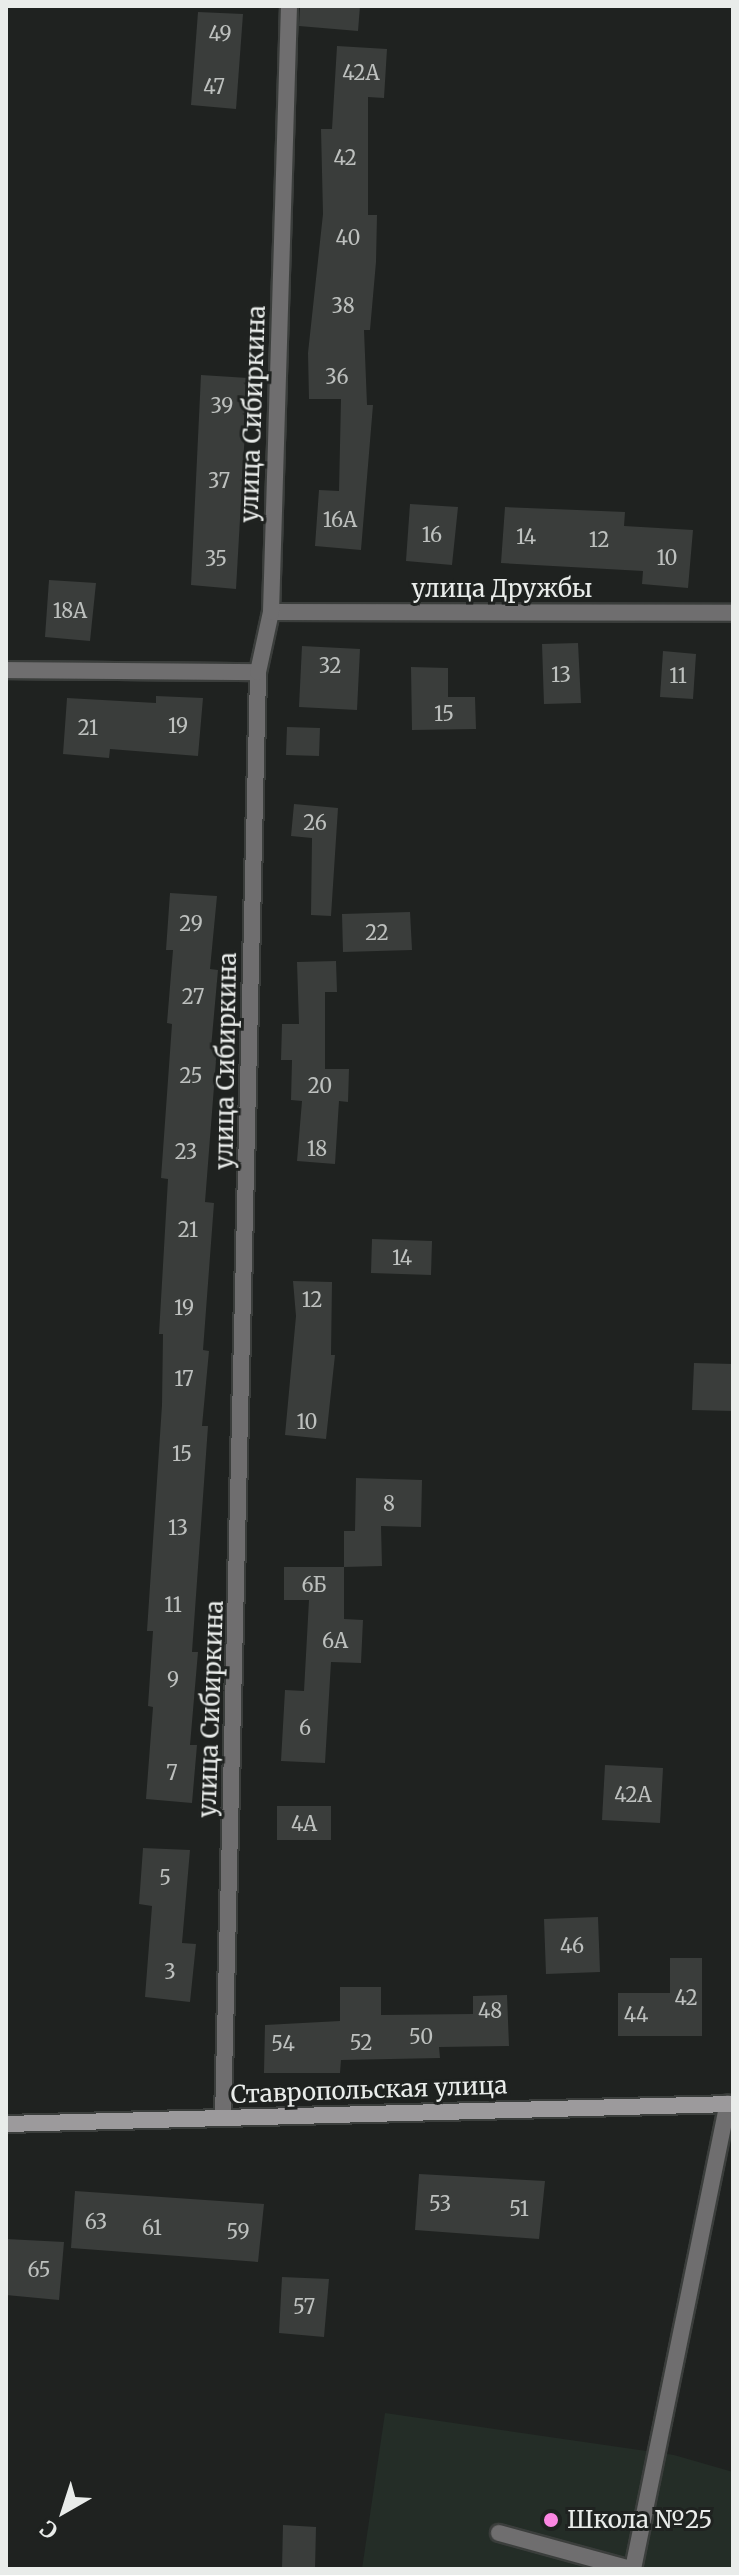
<!DOCTYPE html>
<html>
<head>
<meta charset="utf-8">
<style>
  body { margin:0 }
  #map { position:relative; width:739px; height:2575px; overflow:hidden; background:#1f2220; font-family:Merriweather,serif }
  div>[style] { position:absolute }
  [style*='--x'] { left:calc(var(--x)*1px); top:calc(var(--y)*1px); width:calc(var(--w)*1px); rotate:calc(var(--a)*1deg) }
  .built>* { inset:0; background:#242d27 }
  .building>* { inset:0; background:#3a3d3b }
  .roads { filter:drop-shadow(2px 0 #3b3e3c) drop-shadow(-2px 0 #3b3e3c) drop-shadow(0 2px #3b3e3c) drop-shadow(0 -2px #3b3e3c) }
  .service>* { height:16px; margin:-8px; padding:0 8px; transform-origin:8px; border-radius:8px; background:#6f6e6f }
  .minor>* { height:16px; margin:-8px; padding:0 8px; transform-origin:8px; border-radius:8px; background:#6f6e6f }
  .secondary>* { height:16px; margin:-8px; padding:0 8px; transform-origin:8px; border-radius:8px; background:#9c9a9c }
  .dots>* { width:22px; height:22px; translate:-50% -50%; box-sizing:border-box; border:4px solid #1f2220; border-radius:50% }
  span { translate:-50% -50%; white-space:nowrap; text-align:center; line-height:1.15; -webkit-text-stroke:6px #1f2220; paint-order:stroke }
  .number-label { font-size:20px; color:#bdc0be }
  .number-label span { -webkit-text-stroke-width:0 }
  .street-label { font-size:24px; color:#e9ecea }
  .poi-label { font-size:24px; color:#e9ecea }
  .left { translate:0 -50%; text-align:left }
  .frame { position:absolute; inset:0; border:8px solid #e9ecea; pointer-events:none }
  .north { position:absolute; left:24px; top:2471px; width:80px; height:80px; -webkit-text-stroke:6px #1f2220; paint-order:stroke; rotate:219deg; font-size:22px; font-weight:700; line-height:32px; text-align:center; color:#e9ecea }
  .north::after { content:''; display:block; margin:auto; width:28px; height:36px; background:#e9ecea; clip-path:polygon(50% 0,100% 100%,50% 72%,0 100%) }
</style>
</head>
<body>
<div id="map">
  <div class="built">
    <i style="clip-path:polygon(385px 2413px,674px 2455px,733px 2472px,733px 2569px,362px 2569px)"></i>
  </div>
  <div class="building">
    <i style="clip-path:polygon(300px 6px,360px 6px,358px 31px,299px 26px)"></i>
    <i style="clip-path:polygon(198px 12px,243px 14px,236px 109px,191px 105px)"></i>
    <i style="clip-path:polygon(337px 46px,387px 49px,384px 98px,368px 97px,368px 215px,377px 215px,376px 262px,370px 330px,364px 330px,367px 405px,373px 405px,361px 550px,315px 546px,319px 490px,339px 491px,341px 399px,309px 399px,308px 353px,323px 214px,321px 129px,332px 129px)"></i>
    <i style="clip-path:polygon(201px 375px,248px 378px,236px 589px,191px 585px)"></i>
    <i style="clip-path:polygon(410px 504px,458px 507px,452px 565px,406px 561px)"></i>
    <i style="clip-path:polygon(505px 507px,625px 512px,624px 526px,693px 530px,688px 588px,642px 584px,643px 571px,501px 563px)"></i>
    <i style="clip-path:polygon(49px 580px,96px 583px,90px 641px,45px 637px)"></i>
    <i style="clip-path:polygon(578px 643px,581px 703px,544px 704px,542px 644px)"></i>
    <i style="clip-path:polygon(302px 646px,360px 649px,357px 710px,299px 707px)"></i>
    <i style="clip-path:polygon(663px 651px,696px 654px,693px 699px,660px 697px)"></i>
    <i style="clip-path:polygon(411px 667px,448px 668px,448px 697px,475px 697px,476px 729px,412px 730px)"></i>
    <i style="clip-path:polygon(156px 696px,203px 698px,198px 756px,110px 749px,109px 758px,63px 754px,67px 698px,156px 703px)"></i>
    <i style="clip-path:polygon(287px 727px,320px 728px,319px 756px,286px 755px)"></i>
    <i style="clip-path:polygon(294px 804px,338px 808px,331px 916px,311px 915px,312px 838px,291px 836px)"></i>
    <i style="clip-path:polygon(170px 893px,217px 896px,210px 969px,218px 970px,211px 1048px,217px 1048px,205px 1202px,214px 1203px,203px 1350px,209px 1351px,202px 1426px,208px 1426px,192px 1652px,198px 1652px,190px 1745px,197px 1745px,192px 1803px,146px 1799px,153px 1707px,148px 1706px,153px 1631px,147px 1631px,162px 1405px,163px 1334px,159px 1334px,168px 1179px,161px 1178px,172px 1024px,167px 1023px,173px 950px,166px 950px)"></i>
    <i style="clip-path:polygon(410px 912px,412px 950px,343px 952px,342px 914px)"></i>
    <i style="clip-path:polygon(336px 961px,337px 992px,325px 992px,325px 1069px,349px 1069px,348px 1102px,339px 1101px,335px 1164px,297px 1161px,302px 1101px,291px 1100px,292px 1060px,281px 1060px,282px 1024px,299px 1024px,297px 962px)"></i>
    <i style="clip-path:polygon(372px 1239px,432px 1241px,431px 1275px,371px 1273px)"></i>
    <i style="clip-path:polygon(293px 1281px,332px 1282px,331px 1355px,335px 1355px,326px 1439px,285px 1435px,296px 1316px)"></i>
    <i style="clip-path:polygon(694px 1363px,733px 1364px,733px 1411px,692px 1410px)"></i>
    <i style="clip-path:polygon(356px 1478px,422px 1480px,421px 1527px,381px 1526px,382px 1566px,344px 1567px,344px 1531px,355px 1531px)"></i>
    <i style="clip-path:polygon(284px 1567px,344px 1567px,344px 1619px,363px 1620px,361px 1663px,331px 1662px,325px 1763px,281px 1761px,285px 1690px,304px 1691px,309px 1600px,284px 1600px)"></i>
    <i style="clip-path:polygon(605px 1765px,663px 1768px,660px 1823px,602px 1820px)"></i>
    <i style="clip-path:polygon(277px 1806px,331px 1806px,331px 1840px,277px 1840px)"></i>
    <i style="clip-path:polygon(143px 1848px,190px 1850px,182px 1943px,196px 1944px,190px 2002px,145px 1997px,152px 1906px,139px 1904px)"></i>
    <i style="clip-path:polygon(598px 1917px,600px 1972px,546px 1974px,544px 1919px)"></i>
    <i style="clip-path:polygon(670px 1958px,702px 1958px,702px 2036px,618px 2036px,618px 1993px,670px 1993px)"></i>
    <i style="clip-path:polygon(340px 1987px,381px 1987px,381px 2015px,473px 2014px,473px 1996px,507px 1995px,509px 2046px,439px 2047px,440px 2058px,341px 2060px,340px 2073px,264px 2073px,265px 2025px,340px 2021px)"></i>
    <i style="clip-path:polygon(419px 2174px,545px 2181px,539px 2239px,415px 2230px)"></i>
    <i style="clip-path:polygon(75px 2191px,264px 2204px,258px 2262px,71px 2248px)"></i>
    <i style="clip-path:polygon(6px 2239px,64px 2242px,59px 2300px,6px 2295px)"></i>
    <i style="clip-path:polygon(282px 2277px,329px 2279px,324px 2337px,279px 2333px)"></i>
    <i style="clip-path:polygon(283px 2525px,316px 2527px,315px 2569px,282px 2569px)"></i>
  </div>
  <div class="roads">
    <div class="service">
      <i style="--x:499;--y:2533;--w:137;--a:15.3"></i>
      <i style="--x:633;--y:2569;--w:475;--a:-78.5"></i>
    </div>
    <div class="minor">
      <i style="--x:271;--y:612;--w:462;--a:0.1"></i>
      <i style="--x:6;--y:670;--w:252;--a:0.5"></i>
      <i style="--x:223;--y:2118;--w:1446;--a:-88.61"></i>
      <i style="--x:258;--y:672;--w:61;--a:-77.8"></i>
      <i style="--x:271;--y:612;--w:606;--a:-88.3"></i>
    </div>
    <div class="secondary">
      <i style="--x:6;--y:2124;--w:727;--a:-1.58"></i>
    </div>
  </div>
  <div class="dots">
    <i style="left:551px;top:2520px;background:#fc86e3"></i>
  </div>
  <div class="number-label">
    <span style="left:220px;top:33px">49</span>
    <span style="left:361px;top:72px">42А</span>
    <span style="left:214px;top:86px">47</span>
    <span style="left:345px;top:157px">42</span>
    <span style="left:348px;top:237px">40</span>
    <span style="left:343px;top:305px">38</span>
    <span style="left:337px;top:376px">36</span>
    <span style="left:222px;top:405px">39</span>
    <span style="left:219px;top:480px">37</span>
    <span style="left:340px;top:519px">16А</span>
    <span style="left:432px;top:534px">16</span>
    <span style="left:526px;top:536px">14</span>
    <span style="left:599px;top:539px">12</span>
    <span style="left:667px;top:557px">10</span>
    <span style="left:216px;top:558px">35</span>
    <span style="left:70px;top:610px">18А</span>
    <span style="left:330px;top:665px">32</span>
    <span style="left:561px;top:674px">13</span>
    <span style="left:678px;top:675px">11</span>
    <span style="left:444px;top:713px">15</span>
    <span style="left:178px;top:725px">19</span>
    <span style="left:88px;top:727px">21</span>
    <span style="left:315px;top:822px">26</span>
    <span style="left:191px;top:923px">29</span>
    <span style="left:377px;top:932px">22</span>
    <span style="left:193px;top:996px">27</span>
    <span style="left:191px;top:1075px">25</span>
    <span style="left:320px;top:1085px">20</span>
    <span style="left:317px;top:1148px">18</span>
    <span style="left:186px;top:1151px">23</span>
    <span style="left:188px;top:1229px">21</span>
    <span style="left:402px;top:1257px">14</span>
    <span style="left:312px;top:1299px">12</span>
    <span style="left:184px;top:1307px">19</span>
    <span style="left:184px;top:1378px">17</span>
    <span style="left:307px;top:1421px">10</span>
    <span style="left:182px;top:1453px">15</span>
    <span style="left:389px;top:1503px">8</span>
    <span style="left:178px;top:1527px">13</span>
    <span style="left:314px;top:1584px">6Б</span>
    <span style="left:173px;top:1604px">11</span>
    <span style="left:335px;top:1640px">6А</span>
    <span style="left:173px;top:1679px">9</span>
    <span style="left:305px;top:1727px">6</span>
    <span style="left:172px;top:1772px">7</span>
    <span style="left:633px;top:1794px">42А</span>
    <span style="left:304px;top:1823px">4А</span>
    <span style="left:165px;top:1877px">5</span>
    <span style="left:572px;top:1945px">46</span>
    <span style="left:170px;top:1971px">3</span>
    <span style="left:686px;top:1997px">42</span>
    <span style="left:490px;top:2010px">48</span>
    <span style="left:636px;top:2014px">44</span>
    <span style="left:421px;top:2036px">50</span>
    <span style="left:361px;top:2042px">52</span>
    <span style="left:283px;top:2043px">54</span>
    <span style="left:440px;top:2203px">53</span>
    <span style="left:519px;top:2208px">51</span>
    <span style="left:96px;top:2221px">63</span>
    <span style="left:152px;top:2227px">61</span>
    <span style="left:238px;top:2231px">59</span>
    <span style="left:39px;top:2269px">65</span>
    <span style="left:304px;top:2306px">57</span>
  </div>
  <div class="street-label">
    <span style="left:253px;top:414px;rotate:-88deg">улица Сибиркина</span>
    <span style="left:502px;top:589px">улица Дружбы</span>
    <span style="left:226px;top:1061px;rotate:-89deg">улица Сибиркина</span>
    <span style="left:211px;top:1709px;rotate:-88deg">улица Сибиркина</span>
    <span style="left:369px;top:2090px;rotate:-2deg">Ставропольская улица</span>
  </div>
  <div class="poi-label">
    <span class="left" style="left:567px;top:2520px">Школа №25</span>
  </div>
  <div class="frame"></div>
  <div class="north">С</div>
</div>
</body>
</html>
